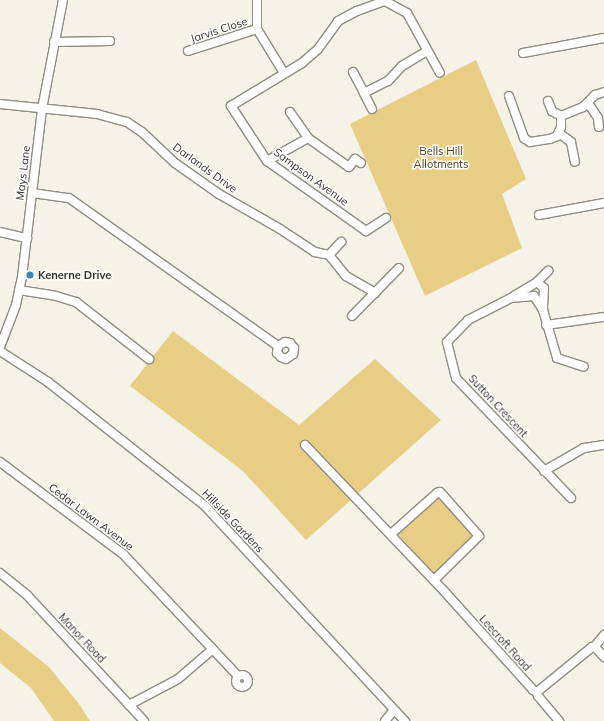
<!DOCTYPE html>
<html>
<head>
<meta charset="utf-8">
<style>
  body { margin:0 }
  #map { position:relative; width:604px; height:721px; overflow:hidden; background:#f5f2e7; font-family:Mulish,sans-serif }
  div>[style] { position:absolute }
  [style*='--x'] { left:calc(var(--x)*1px); top:calc(var(--y)*1px); width:calc(var(--w)*1px); rotate:calc(var(--a)*1deg) }
  .green>* { inset:0; background:#e8ce84 }
  .roads { filter:drop-shadow(1px 0 #8f8c83) drop-shadow(-1px 0 #8f8c83) drop-shadow(0 1px #8f8c83) drop-shadow(0 -1px #8f8c83) }
  .minor>* { height:8px; margin:-4px; padding:0 4px; transform-origin:4px; border-radius:4px; background:#fff }
  .minor>.ring { margin:-4px; padding:0; box-sizing:content-box; background:none; border:8px solid #fff; border-radius:50% }
  .dots>* { width:11px; height:11px; translate:-50% -50%; box-sizing:border-box; border:2px solid #fff; border-radius:50% }
  span { translate:-50% -50%; white-space:nowrap; text-align:center; line-height:1.15; -webkit-text-stroke:3px #fff; paint-order:stroke }
  .street-label { font-size:11px; color:#33312d }
  .park-label { font-size:11px; color:#493a0d }
  .poi-label { font-size:11px; color:#33312d; font-weight:700 }
  .left { translate:0 -50%; text-align:left }
</style>
</head>
<body>
<div id="map">
  <div class="green">
    <i style="clip-path:polygon(476px 60px,526px 179px,502px 194px,522px 248px,425px 296px,350px 124px)"></i>
    <i style="clip-path:polygon(173px 331px,299px 425px,375px 359px,441px 420px,306px 540px,243px 471px,130px 386px)"></i>
    <i style="clip-path:polygon(438px 496px,475px 535px,435px 575px,397px 533px)"></i>
    <i style="clip-path:polygon(0 628px,49px 667px,79px 704px,90px 721px,54px 721px,31px 688px,0 663px)"></i>
  </div>
  <div class="roads">
    <div class="minor">
      <i style="--x:257;--y:0;--w:29;--a:90"></i>
      <i style="--x:257;--y:29;--w:52;--a:58.5"></i>
      <i style="--x:54;--y:42;--w:56;--a:-1"></i>
      <i style="--x:188;--y:51;--w:72;--a:-17.7"></i>
      <i style="--x:523;--y:53;--w:82;--a:-10.5"></i>
      <i style="--x:353;--y:72;--w:24;--a:62"></i>
      <i style="--x:509;--y:96;--w:45;--a:70.3"></i>
      <i style="--x:524;--y:138;--w:7;--a:34"></i>
      <i style="--x:530;--y:142;--w:20;--a:-9"></i>
      <i style="--x:550;--y:139;--w:8;--a:-23"></i>
      <i style="--x:557;--y:136;--w:10;--a:-66"></i>
      <i style="--x:561;--y:127;--w:11;--a:-90"></i>
      <i style="--x:548;--y:101;--w:11;--a:68"></i>
      <i style="--x:552;--y:111;--w:10;--a:29"></i>
      <i style="--x:561;--y:116;--w:24;--a:-22"></i>
      <i style="--x:583;--y:107;--w:17;--a:-45"></i>
      <i style="--x:595;--y:95;--w:9;--a:-18"></i>
      <i style="--x:588;--y:103;--w:18;--a:56"></i>
      <i style="--x:598;--y:118;--w:9;--a:84"></i>
      <i style="--x:0;--y:104;--w:98;--a:5.9"></i>
      <i style="--x:97;--y:114;--w:31;--a:15"></i>
      <i style="--x:127;--y:122;--w:18;--a:34"></i>
      <i style="--x:142;--y:132;--w:45;--a:43.2"></i>
      <i style="--x:175;--y:163;--w:54;--a:35.2"></i>
      <i style="--x:219;--y:194;--w:70;--a:29.8"></i>
      <i style="--x:280;--y:229;--w:42;--a:33.3"></i>
      <i style="--x:315;--y:252;--w:14;--a:12"></i>
      <i style="--x:329;--y:255;--w:27;--a:51"></i>
      <i style="--x:346;--y:276;--w:34;--a:30"></i>
      <i style="--x:372;--y:109;--w:18;--a:-117"></i>
      <i style="--x:364;--y:93;--w:27;--a:-27"></i>
      <i style="--x:388;--y:81;--w:21;--a:-47"></i>
      <i style="--x:402;--y:66;--w:29;--a:-31"></i>
      <i style="--x:290;--y:112;--w:32;--a:55"></i>
      <i style="--x:308;--y:138;--w:50;--a:35.3"></i>
      <i style="--x:349;--y:167;--w:10;--a:-53"></i>
      <i style="--x:355;--y:159;--w:7;--a:34"></i>
      <i style="--x:559;--y:133;--w:15;--a:37"></i>
      <i style="--x:571;--y:142;--w:20;--a:79"></i>
      <i style="--x:267;--y:161;--w:47;--a:-29.3"></i>
      <i style="--x:32;--y:193;--w:37;--a:8"></i>
      <i style="--x:69;--y:198;--w:256;--a:35.3"></i>
      <i style="--x:278;--y:346;--w:7;--a:98"></i>
      <i style="--x:277;--y:353;--w:6;--a:45"></i>
      <i style="--x:281;--y:357;--w:5;--a:22"></i>
      <i style="--x:286;--y:359;--w:9;--a:-36"></i>
      <i style="--x:293;--y:354;--w:6;--a:-81"></i>
      <i style="--x:294;--y:348;--w:6;--a:-129"></i>
      <i style="--x:290;--y:343;--w:5;--a:-169"></i>
      <i style="--x:285;--y:342;--w:8;--a:150"></i>
      <i style="--x:539;--y:215;--w:66;--a:-10.5"></i>
      <i style="--x:386;--y:218;--w:24;--a:147"></i>
      <i style="--x:366;--y:231;--w:121;--a:-144.7"></i>
      <i style="--x:267;--y:161;--w:66;--a:-123.2"></i>
      <i style="--x:231;--y:106;--w:83;--a:-31.2"></i>
      <i style="--x:302;--y:63;--w:21;--a:-41"></i>
      <i style="--x:318;--y:49;--w:34;--a:-54"></i>
      <i style="--x:338;--y:21;--w:21;--a:-28"></i>
      <i style="--x:357;--y:11;--w:30;--a:-20"></i>
      <i style="--x:385;--y:1;--w:25;--a:29"></i>
      <i style="--x:407;--y:13;--w:68;--a:61.2"></i>
      <i style="--x:0;--y:232;--w:28;--a:13"></i>
      <i style="--x:329;--y:255;--w:18;--a:-47"></i>
      <i style="--x:537;--y:282;--w:9;--a:41"></i>
      <i style="--x:544;--y:288;--w:22;--a:93"></i>
      <i style="--x:19;--y:290;--w:37;--a:9"></i>
      <i style="--x:56;--y:296;--w:21;--a:17"></i>
      <i style="--x:76;--y:302;--w:93;--a:38"></i>
      <i style="--x:514;--y:296;--w:27;--a:-31"></i>
      <i style="--x:537;--y:282;--w:16;--a:-45"></i>
      <i style="--x:352;--y:316;--w:67;--a:-45.6"></i>
      <i style="--x:546;--y:325;--w:59;--a:-7.9"></i>
      <i style="--x:0;--y:347;--w:45;--a:-69.1"></i>
      <i style="--x:16;--y:305;--w:29;--a:-78"></i>
      <i style="--x:22;--y:277;--w:169;--a:-83.2"></i>
      <i style="--x:42;--y:109;--w:111;--a:-79.1"></i>
      <i style="--x:0;--y:351;--w:57;--a:32.9"></i>
      <i style="--x:48;--y:382;--w:200;--a:38.3"></i>
      <i style="--x:205;--y:506;--w:294;--a:47.1"></i>
      <i style="--x:305;--y:445;--w:202;--a:46.4"></i>
      <i style="--x:444;--y:591;--w:133;--a:48"></i>
      <i style="--x:533;--y:690;--w:4;--a:27"></i>
      <i style="--x:537;--y:692;--w:4;--a:76"></i>
      <i style="--x:538;--y:696;--w:33;--a:50"></i>
      <i style="--x:0;--y:462;--w:154;--a:36.8"></i>
      <i style="--x:123;--y:554;--w:168;--a:46.7"></i>
      <i style="--x:544;--y:471;--w:46;--a:-29.9"></i>
      <i style="--x:584;--y:448;--w:20;--a:-9"></i>
      <i style="--x:571;--y:498;--w:166;--a:-133.8"></i>
      <i style="--x:456;--y:378;--w:37;--a:-104"></i>
      <i style="--x:447;--y:342;--w:30;--a:-46"></i>
      <i style="--x:468;--y:320;--w:48;--a:-27.1"></i>
      <i style="--x:511;--y:298;--w:23;--a:-5"></i>
      <i style="--x:534;--y:296;--w:17;--a:57"></i>
      <i style="--x:543;--y:310;--w:50;--a:73.7"></i>
      <i style="--x:557;--y:358;--w:28;--a:18"></i>
      <i style="--x:391;--y:534;--w:62;--a:-41.7"></i>
      <i style="--x:437;--y:493;--w:3;--a:-18"></i>
      <i style="--x:440;--y:492;--w:59;--a:48.4"></i>
      <i style="--x:479;--y:536;--w:63;--a:135.6"></i>
      <i style="--x:0;--y:573;--w:35;--a:39"></i>
      <i style="--x:27;--y:595;--w:172;--a:47.1"></i>
      <i style="--x:594;--y:647;--w:16;--a:-50"></i>
      <i class="ring" style="left:236px;top:675px;width:4px;height:4px"></i>
      <i style="--x:537;--y:692;--w:71;--a:-39.3"></i>
      <i style="--x:592;--y:647;--w:4;--a:14"></i>
      <i style="--x:596;--y:648;--w:12;--a:48"></i>
      <i style="--x:129;--y:705;--w:55;--a:-28"></i>
      <i style="--x:178;--y:679;--w:46;--a:-40.6"></i>
      <i style="--x:385;--y:721;--w:14;--a:-51"></i>
    </div>
  </div>
  <div class="dots">
    <i style="left:30px;top:275px;background:#3986b9"></i>
  </div>
  <div class="street-label">
    <span style="left:219px;top:30px;rotate:-18deg">Jarvis Close</span>
    <span style="left:205px;top:168px;rotate:36deg">Darlands Drive</span>
    <span style="left:23px;top:173px;rotate:-83deg">Mays Lane</span>
    <span style="left:311px;top:177px;rotate:36deg">Sampson Avenue</span>
    <span style="left:498px;top:406px;rotate:47deg">Sutton Crescent</span>
    <span style="left:91px;top:517px;rotate:37deg">Cedar Lawn Avenue</span>
    <span style="left:233px;top:521px;rotate:46deg">Hillside Gardens</span>
    <span style="left:82px;top:638px;rotate:47deg">Manor Road</span>
    <span style="left:505px;top:643px;rotate:48deg">Leecroft Road</span>
  </div>
  <div class="park-label">
    <span style="left:441px;top:158px">Bells Hill<br>Allotments</span>
  </div>
  <div class="poi-label">
    <span class="left" style="left:38px;top:275px">Kenerne Drive</span>
  </div>
</div>
</body>
</html>
